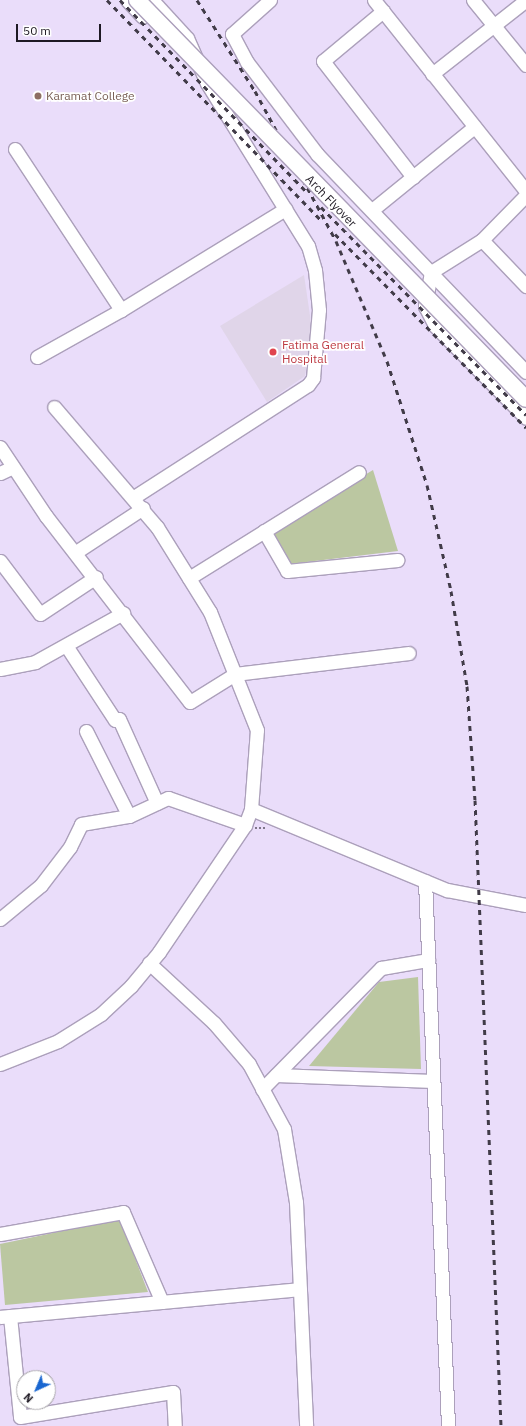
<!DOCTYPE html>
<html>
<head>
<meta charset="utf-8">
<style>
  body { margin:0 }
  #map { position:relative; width:526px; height:1426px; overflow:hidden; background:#eaddfa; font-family:"IBM Plex Sans",sans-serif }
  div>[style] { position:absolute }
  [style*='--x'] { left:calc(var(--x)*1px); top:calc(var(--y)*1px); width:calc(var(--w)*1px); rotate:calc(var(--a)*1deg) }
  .medical>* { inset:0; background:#e0d5e9 }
  .green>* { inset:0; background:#bbc7a1 }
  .path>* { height:2px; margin-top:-1px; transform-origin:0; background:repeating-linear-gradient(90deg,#7f778a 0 2px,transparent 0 4px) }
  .roads { filter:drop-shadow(1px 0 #aca0bb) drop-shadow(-1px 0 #aca0bb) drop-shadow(0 1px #aca0bb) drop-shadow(0 -1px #aca0bb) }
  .minor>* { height:13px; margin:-6.5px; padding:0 6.5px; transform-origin:6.5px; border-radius:6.5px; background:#fff }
  .rail>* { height:3px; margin-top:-1.5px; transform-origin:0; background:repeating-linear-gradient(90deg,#413b48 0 5px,transparent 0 10px) }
  .bridges { filter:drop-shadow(1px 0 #aca0bb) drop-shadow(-1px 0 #aca0bb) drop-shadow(0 1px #aca0bb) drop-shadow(0 -1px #aca0bb) }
  .major-bridge>* { height:16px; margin:-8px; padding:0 8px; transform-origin:8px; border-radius:8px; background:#fff }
  .dots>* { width:11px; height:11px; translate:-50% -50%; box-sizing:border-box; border:2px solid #fff; border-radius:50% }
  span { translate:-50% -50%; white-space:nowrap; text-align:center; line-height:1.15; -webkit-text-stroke:3.5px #fff; paint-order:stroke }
  .education-label { font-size:12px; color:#785e54 }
  .left { translate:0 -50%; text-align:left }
  .street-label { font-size:12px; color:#1e1923 }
  .health-label { font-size:12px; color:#be3a42 }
  .north { position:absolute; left:16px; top:1370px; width:40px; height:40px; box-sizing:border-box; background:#fff; border:1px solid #a5a3a7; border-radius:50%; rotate:224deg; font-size:11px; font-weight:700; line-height:16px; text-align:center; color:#1e1923 }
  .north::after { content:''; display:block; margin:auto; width:14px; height:18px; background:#1966d0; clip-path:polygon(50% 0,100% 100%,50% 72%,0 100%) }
  .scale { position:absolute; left:16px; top:24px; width:85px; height:18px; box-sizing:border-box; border:2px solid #1e1923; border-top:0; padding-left:5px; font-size:12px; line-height:14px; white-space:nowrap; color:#1e1923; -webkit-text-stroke:3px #fff; paint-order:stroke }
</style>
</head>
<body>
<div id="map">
  <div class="medical">
    <i style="clip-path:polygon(304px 275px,312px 329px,305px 376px,267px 402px,220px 326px)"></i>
  </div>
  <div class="green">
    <i style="clip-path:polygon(373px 470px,398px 551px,290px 564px,271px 531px)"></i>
    <i style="clip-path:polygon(418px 977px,421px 1069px,309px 1066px,379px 982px)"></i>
    <i style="clip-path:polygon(120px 1219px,148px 1292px,5px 1305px,0 1244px)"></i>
  </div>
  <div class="path">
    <i style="--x:255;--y:828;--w:10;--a:0"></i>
  </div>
  <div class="roads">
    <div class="minor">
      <i style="--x:127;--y:0;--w:23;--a:47"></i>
      <i style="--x:270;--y:0;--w:51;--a:138.2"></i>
      <i style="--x:232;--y:34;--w:32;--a:62"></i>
      <i style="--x:247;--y:62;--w:116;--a:52.7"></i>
      <i style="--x:317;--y:154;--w:302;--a:46.2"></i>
      <i style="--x:374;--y:0;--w:244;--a:51.5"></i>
      <i style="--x:473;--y:0;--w:84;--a:50.8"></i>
      <i style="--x:383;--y:11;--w:78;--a:140.2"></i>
      <i style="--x:323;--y:61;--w:147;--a:52.2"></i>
      <i style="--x:432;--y:74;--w:120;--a:-38.2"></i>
      <i style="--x:15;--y:149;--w:193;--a:56.6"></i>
      <i style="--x:526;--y:195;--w:63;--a:134.4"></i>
      <i style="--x:482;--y:240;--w:60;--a:147.9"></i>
      <i style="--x:431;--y:272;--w:35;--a:100"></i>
      <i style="--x:425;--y:306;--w:22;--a:63"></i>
      <i style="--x:435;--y:326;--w:129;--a:45.3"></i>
      <i style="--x:372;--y:210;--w:132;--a:-39.1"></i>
      <i style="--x:482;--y:240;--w:64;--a:46.3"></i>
      <i style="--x:37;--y:357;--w:96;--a:-29.2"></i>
      <i style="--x:121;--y:310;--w:193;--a:-31.6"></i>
      <i style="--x:0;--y:447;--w:83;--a:56.3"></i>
      <i style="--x:46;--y:516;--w:235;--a:52.3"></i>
      <i style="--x:190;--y:702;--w:53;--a:-31.9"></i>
      <i style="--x:235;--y:674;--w:175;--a:-6.9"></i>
      <i style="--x:0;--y:473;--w:14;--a:-25"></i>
      <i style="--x:134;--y:497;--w:207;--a:-32.8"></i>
      <i style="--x:308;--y:385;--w:9;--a:-54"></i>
      <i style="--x:313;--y:378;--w:68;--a:-85"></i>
      <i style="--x:319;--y:310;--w:40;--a:-95.7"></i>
      <i style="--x:315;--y:270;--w:25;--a:-106"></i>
      <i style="--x:308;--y:246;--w:192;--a:-121.8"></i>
      <i style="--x:207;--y:83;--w:49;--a:-114"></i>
      <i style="--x:187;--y:38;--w:52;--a:-132.6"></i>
      <i style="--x:264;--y:531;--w:46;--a:60.1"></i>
      <i style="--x:287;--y:571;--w:111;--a:-5.7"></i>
      <i style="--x:76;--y:552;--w:80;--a:-33.3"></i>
      <i style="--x:0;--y:561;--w:66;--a:53"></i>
      <i style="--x:40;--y:614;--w:67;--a:-33.5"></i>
      <i style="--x:189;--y:578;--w:200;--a:-31.9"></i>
      <i style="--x:67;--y:647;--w:87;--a:56.7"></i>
      <i style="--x:115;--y:720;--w:4;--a:-14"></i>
      <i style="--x:119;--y:719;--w:92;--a:65.7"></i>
      <i style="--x:0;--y:669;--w:36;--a:-11"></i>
      <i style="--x:35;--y:662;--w:101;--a:-29.1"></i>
      <i style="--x:86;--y:731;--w:95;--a:63.2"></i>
      <i style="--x:251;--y:809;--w:212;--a:22.5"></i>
      <i style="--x:447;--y:890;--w:80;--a:10.8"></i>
      <i style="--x:425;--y:881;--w:545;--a:87.58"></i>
      <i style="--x:0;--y:919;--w:53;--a:-39.7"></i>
      <i style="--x:41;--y:885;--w:48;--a:-52.7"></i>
      <i style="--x:70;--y:847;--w:25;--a:-64"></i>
      <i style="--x:81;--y:824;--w:49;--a:-9.5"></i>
      <i style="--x:129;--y:816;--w:43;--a:-24.8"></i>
      <i style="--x:168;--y:798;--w:82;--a:19.3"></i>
      <i style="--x:149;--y:963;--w:88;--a:42.7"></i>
      <i style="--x:214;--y:1023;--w:54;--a:49.5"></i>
      <i style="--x:249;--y:1064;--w:74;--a:61.7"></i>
      <i style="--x:284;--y:1129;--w:74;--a:80.7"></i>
      <i style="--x:296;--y:1202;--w:224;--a:87.4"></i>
      <i style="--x:0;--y:1064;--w:62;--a:-21.6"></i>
      <i style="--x:58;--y:1041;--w:51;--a:-32.1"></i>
      <i style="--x:101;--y:1014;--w:41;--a:-43"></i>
      <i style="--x:131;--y:986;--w:44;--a:-50.5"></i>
      <i style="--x:159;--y:952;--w:153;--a:-55.9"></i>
      <i style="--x:245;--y:825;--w:17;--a:-69"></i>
      <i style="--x:251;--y:809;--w:79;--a:-85.7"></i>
      <i style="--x:257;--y:730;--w:127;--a:-111.7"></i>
      <i style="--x:210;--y:612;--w:100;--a:-121.9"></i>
      <i style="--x:157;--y:527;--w:158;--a:-130.6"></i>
      <i style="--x:276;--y:1075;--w:157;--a:2.2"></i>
      <i style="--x:262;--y:1089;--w:170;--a:-45.5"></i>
      <i style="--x:381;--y:968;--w:48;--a:-9.7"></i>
      <i style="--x:0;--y:1234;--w:125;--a:-10.1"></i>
      <i style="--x:123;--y:1212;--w:98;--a:66.6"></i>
      <i style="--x:10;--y:1316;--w:101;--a:84.3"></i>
      <i style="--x:20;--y:1417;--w:155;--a:-9.3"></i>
      <i style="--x:173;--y:1392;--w:34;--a:87"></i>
      <i style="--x:0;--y:1317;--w:301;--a:-5.3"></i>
    </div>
  </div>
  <div class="rail">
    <i style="--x:107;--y:0;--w:307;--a:45.8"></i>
    <i style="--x:120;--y:0;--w:267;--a:45.8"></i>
    <i style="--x:197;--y:0;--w:108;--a:57.5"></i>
    <i style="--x:255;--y:91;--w:170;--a:61.6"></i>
    <i style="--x:336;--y:241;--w:130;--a:67"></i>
    <i style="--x:387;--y:361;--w:130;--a:72.1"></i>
    <i style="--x:427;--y:485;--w:109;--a:77.2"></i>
    <i style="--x:451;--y:591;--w:96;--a:80.4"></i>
    <i style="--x:467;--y:686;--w:114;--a:86"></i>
    <i style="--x:475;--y:800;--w:627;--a:87.62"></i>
    <i style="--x:321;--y:207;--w:292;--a:45.4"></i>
    <i style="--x:335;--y:234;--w:272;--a:45.4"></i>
  </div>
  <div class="bridges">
    <div class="major-bridge">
      <i style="--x:137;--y:0;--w:557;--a:45.73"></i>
    </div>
  </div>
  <div class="dots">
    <i style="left:38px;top:96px;background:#8d6e63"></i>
    <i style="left:273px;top:352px;background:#e0444e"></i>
  </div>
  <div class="education-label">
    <span class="left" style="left:46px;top:96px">Karamat College</span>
  </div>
  <div class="street-label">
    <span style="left:331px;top:201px;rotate:46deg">Arch Flyover</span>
  </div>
  <div class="health-label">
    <span class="left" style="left:282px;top:352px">Fatima General<br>Hospital</span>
  </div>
  <div class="north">N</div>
  <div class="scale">50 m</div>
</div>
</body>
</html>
